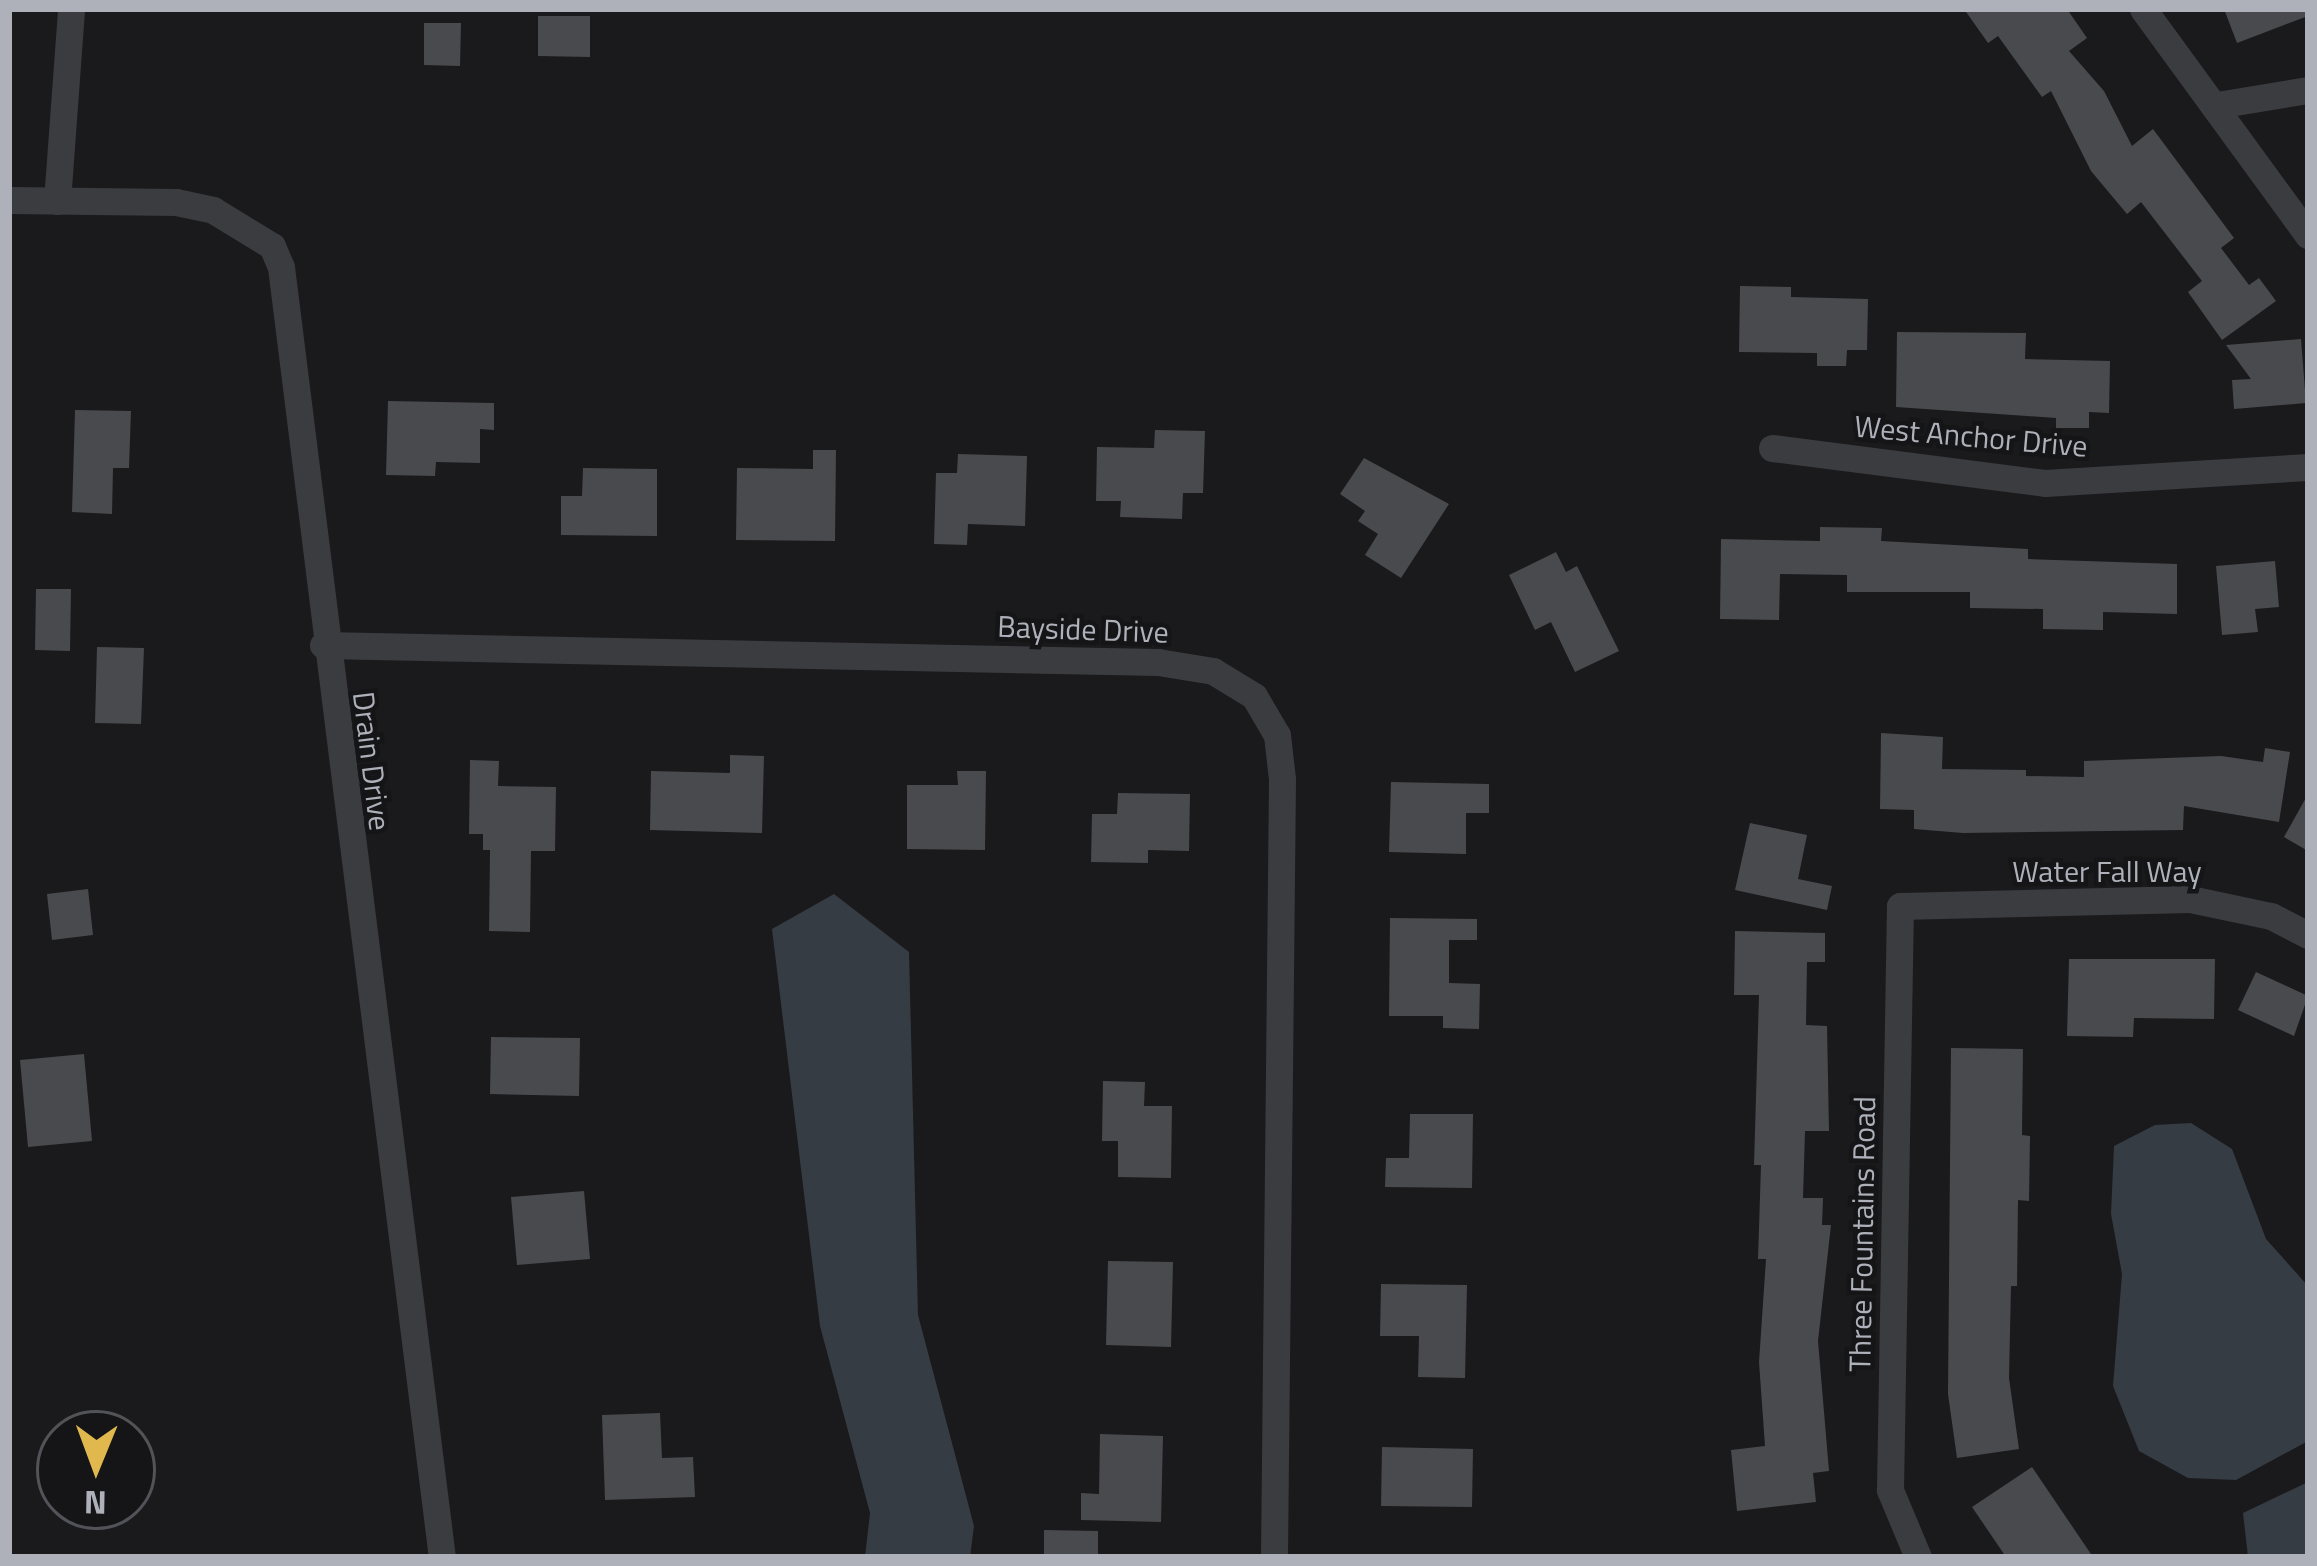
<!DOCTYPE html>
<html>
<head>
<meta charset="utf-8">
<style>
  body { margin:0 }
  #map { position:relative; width:2317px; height:1566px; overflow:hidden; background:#1a1a1c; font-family:"Titillium Web",sans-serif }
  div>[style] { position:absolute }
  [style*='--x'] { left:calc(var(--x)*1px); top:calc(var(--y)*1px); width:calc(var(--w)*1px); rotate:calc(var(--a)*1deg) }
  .water>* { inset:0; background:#353c44 }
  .building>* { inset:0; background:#494a4e }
  .street>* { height:27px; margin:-13.5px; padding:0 13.5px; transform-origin:13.5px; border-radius:13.5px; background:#3b3c40 }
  span { translate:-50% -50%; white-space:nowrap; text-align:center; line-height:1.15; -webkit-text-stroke:9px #151517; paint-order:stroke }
  .street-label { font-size:30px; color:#aeb1ba }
  .frame { position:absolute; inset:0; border:12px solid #aeb1ba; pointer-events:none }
  .north { position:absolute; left:36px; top:1410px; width:120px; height:120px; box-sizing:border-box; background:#151517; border:3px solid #525358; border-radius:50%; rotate:181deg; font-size:33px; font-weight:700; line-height:48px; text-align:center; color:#aeb1ba }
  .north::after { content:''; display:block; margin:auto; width:42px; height:54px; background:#e0b84e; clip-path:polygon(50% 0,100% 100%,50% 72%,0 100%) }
</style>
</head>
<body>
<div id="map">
  <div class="water">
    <i style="clip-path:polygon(834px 894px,909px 952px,918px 1315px,974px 1526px,970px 1557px,865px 1557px,870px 1513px,820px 1326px,772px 929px)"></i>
    <i style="clip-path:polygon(2191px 1123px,2232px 1149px,2266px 1239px,2308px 1286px,2308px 1441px,2236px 1480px,2188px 1478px,2139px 1451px,2113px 1386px,2122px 1274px,2111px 1214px,2114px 1146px,2155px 1125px)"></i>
    <i style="clip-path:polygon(2308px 1482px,2308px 1557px,2248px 1557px,2243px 1513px)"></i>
  </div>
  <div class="building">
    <i style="clip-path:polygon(1964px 9px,2067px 9px,2087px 38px,2069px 51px,2104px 91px,2132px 146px,2153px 129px,2234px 238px,2221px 248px,2249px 285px,2259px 278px,2276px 301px,2222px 340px,2188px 292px,2202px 281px,2141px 202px,2127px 214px,2091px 171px,2051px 91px,2042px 97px,1998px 36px,1988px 43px)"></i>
    <i style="clip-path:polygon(2224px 9px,2308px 9px,2308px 16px,2237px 43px)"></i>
    <i style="clip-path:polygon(538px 16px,590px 16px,590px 57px,538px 56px)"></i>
    <i style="clip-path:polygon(424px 23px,461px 23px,460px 66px,424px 65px)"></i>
    <i style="clip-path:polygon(1740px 286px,1791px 287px,1791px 297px,1868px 299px,1867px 350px,1847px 350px,1846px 366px,1817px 366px,1817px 353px,1739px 352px)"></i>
    <i style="clip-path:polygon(1897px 332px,2026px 333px,2025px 359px,2110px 361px,2109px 413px,2089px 412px,2089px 428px,2056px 428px,2056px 418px,1896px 407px)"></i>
    <i style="clip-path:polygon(2301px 339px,2306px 403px,2234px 409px,2232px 380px,2251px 379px,2226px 345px)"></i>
    <i style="clip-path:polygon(388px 401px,494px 403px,494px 430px,480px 429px,480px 463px,436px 462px,435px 476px,386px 475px)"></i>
    <i style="clip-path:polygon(75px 410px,131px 411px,129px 468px,113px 468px,112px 514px,72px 512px)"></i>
    <i style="clip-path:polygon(1155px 430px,1205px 431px,1203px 493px,1183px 493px,1182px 519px,1120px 517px,1121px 501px,1096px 501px,1097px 447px,1154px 448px)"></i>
    <i style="clip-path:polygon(813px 450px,836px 450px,835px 541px,736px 540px,737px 468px,813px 469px)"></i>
    <i style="clip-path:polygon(958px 454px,1027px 456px,1025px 526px,968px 524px,967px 545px,934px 544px,936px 473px,957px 473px)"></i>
    <i style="clip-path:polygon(1364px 458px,1449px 504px,1401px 578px,1365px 555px,1378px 534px,1358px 521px,1365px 511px,1340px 494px)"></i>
    <i style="clip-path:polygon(583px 468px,657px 469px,657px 536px,561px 535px,561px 496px,582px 496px)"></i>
    <i style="clip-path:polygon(1820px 527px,1882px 528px,1881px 541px,2028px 549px,2028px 559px,2177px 564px,2177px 614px,2103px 612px,2103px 630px,2043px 629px,2043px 609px,1970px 608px,1970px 592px,1847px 592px,1847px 575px,1780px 574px,1779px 620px,1720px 619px,1721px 539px,1820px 541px)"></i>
    <i style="clip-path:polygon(1556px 552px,1566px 572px,1577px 566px,1619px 651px,1575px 672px,1551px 622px,1535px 630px,1509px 575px)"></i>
    <i style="clip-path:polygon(2275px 561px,2279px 607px,2255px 609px,2258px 632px,2222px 635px,2216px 566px)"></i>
    <i style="clip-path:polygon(36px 589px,71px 589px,70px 651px,35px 650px)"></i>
    <i style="clip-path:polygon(97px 647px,144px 648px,141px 724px,95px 723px)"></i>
    <i style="clip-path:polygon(1881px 733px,1943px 737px,1942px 769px,2026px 770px,2026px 776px,2084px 777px,2084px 761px,2221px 756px,2263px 762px,2265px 748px,2290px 752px,2279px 822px,2184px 806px,2183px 830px,1963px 833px,1914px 829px,1914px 810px,1880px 809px)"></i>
    <i style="clip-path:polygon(730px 755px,764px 756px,762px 833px,650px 830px,651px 771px,730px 773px)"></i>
    <i style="clip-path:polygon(470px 760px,499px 761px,498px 786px,556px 787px,555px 851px,531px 851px,530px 932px,489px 931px,490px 850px,483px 850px,483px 834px,469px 834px)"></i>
    <i style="clip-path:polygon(957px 771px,986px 771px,985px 850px,907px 849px,907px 785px,958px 785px)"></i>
    <i style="clip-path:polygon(1391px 782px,1489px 784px,1489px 813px,1466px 813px,1466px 854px,1389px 852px)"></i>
    <i style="clip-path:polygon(1118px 793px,1190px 794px,1189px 851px,1148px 850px,1148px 863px,1091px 862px,1092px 814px,1117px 814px)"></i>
    <i style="clip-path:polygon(2308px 794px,2308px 851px,2284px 837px)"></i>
    <i style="clip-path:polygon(1750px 823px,1807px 835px,1798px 879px,1832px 886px,1827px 910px,1735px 890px)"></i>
    <i style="clip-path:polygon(88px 889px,93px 935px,52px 940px,47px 894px)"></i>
    <i style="clip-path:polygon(1390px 918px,1477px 919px,1477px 940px,1449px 940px,1449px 983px,1480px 984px,1479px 1029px,1443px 1028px,1443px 1016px,1389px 1016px)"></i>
    <i style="clip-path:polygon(1735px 931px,1825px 933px,1825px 962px,1807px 962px,1806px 1025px,1827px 1026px,1829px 1131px,1805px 1131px,1803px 1198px,1823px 1198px,1822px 1225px,1831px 1225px,1818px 1341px,1829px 1471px,1813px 1473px,1816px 1502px,1737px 1511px,1731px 1450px,1765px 1446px,1759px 1362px,1766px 1259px,1758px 1259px,1761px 1165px,1754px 1165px,1759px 995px,1734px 995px)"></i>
    <i style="clip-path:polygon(2069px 959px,2215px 959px,2214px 1019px,2134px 1018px,2133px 1037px,2067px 1036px)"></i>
    <i style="clip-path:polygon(2256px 972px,2308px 996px,2294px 1036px,2238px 1010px)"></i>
    <i style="clip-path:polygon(491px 1037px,580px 1038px,579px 1096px,490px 1094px)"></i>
    <i style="clip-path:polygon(1951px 1048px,2023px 1049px,2022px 1135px,2030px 1136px,2029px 1201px,2018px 1200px,2017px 1286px,2011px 1286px,2009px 1378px,2019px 1449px,1957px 1458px,1948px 1394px)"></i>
    <i style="clip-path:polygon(84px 1054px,92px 1141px,28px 1147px,20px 1060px)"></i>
    <i style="clip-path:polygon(1103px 1081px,1145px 1082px,1144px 1106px,1172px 1106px,1171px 1178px,1118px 1177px,1118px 1141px,1102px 1141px)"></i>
    <i style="clip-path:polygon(1410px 1114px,1473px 1114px,1472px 1188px,1385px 1187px,1386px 1158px,1409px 1158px)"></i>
    <i style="clip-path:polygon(584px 1191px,590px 1259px,517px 1265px,511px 1197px)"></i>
    <i style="clip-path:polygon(1108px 1261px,1173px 1262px,1171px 1347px,1106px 1345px)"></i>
    <i style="clip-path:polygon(1381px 1284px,1467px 1285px,1465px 1378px,1418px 1377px,1419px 1336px,1380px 1336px)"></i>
    <i style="clip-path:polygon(660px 1413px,662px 1458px,693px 1457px,695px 1497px,605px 1500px,602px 1415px)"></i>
    <i style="clip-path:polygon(1100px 1434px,1163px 1436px,1161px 1522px,1081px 1520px,1081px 1493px,1099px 1494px)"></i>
    <i style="clip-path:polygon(1382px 1447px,1473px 1449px,1472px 1507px,1381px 1506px)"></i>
    <i style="clip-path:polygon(2032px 1467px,2093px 1557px,2006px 1557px,1972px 1507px)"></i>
    <i style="clip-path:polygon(1044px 1530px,1098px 1531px,1098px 1557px,1044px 1557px)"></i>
  </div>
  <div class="street">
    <i style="--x:2143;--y:9;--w:280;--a:53.9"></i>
    <i style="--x:2217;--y:105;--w:92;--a:-9.4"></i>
    <i style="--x:9;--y:200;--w:167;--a:0.7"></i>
    <i style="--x:176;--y:202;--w:38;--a:12"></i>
    <i style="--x:213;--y:210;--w:69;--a:31.4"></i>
    <i style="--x:272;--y:246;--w:23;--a:67"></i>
    <i style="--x:281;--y:267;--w:1300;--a:82.89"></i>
    <i style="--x:57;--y:201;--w:193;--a:-85.8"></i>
    <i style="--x:1772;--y:448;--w:275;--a:7.3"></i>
    <i style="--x:2045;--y:483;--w:263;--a:-3.5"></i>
    <i style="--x:323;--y:645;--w:835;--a:1.17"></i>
    <i style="--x:1158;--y:662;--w:56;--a:9.3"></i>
    <i style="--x:1213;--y:671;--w:48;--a:31.4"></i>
    <i style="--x:1254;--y:696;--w:45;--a:59.5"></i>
    <i style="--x:1277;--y:735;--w:44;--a:83.5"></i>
    <i style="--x:1282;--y:779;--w:778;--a:90.59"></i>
    <i style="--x:1918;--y:1557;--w:73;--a:-112.7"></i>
    <i style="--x:1890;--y:1490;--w:584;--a:-89.02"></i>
    <i style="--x:1900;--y:906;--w:290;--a:-1.4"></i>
    <i style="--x:2190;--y:899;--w:83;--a:11.9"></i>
    <i style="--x:2271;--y:916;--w:42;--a:27.2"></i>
  </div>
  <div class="street-label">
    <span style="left:1971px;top:436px;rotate:5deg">West Anchor Drive</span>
    <span style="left:1083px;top:629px;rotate:2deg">Bayside Drive</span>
    <span style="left:372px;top:761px;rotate:83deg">Drain Drive</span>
    <span style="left:2107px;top:871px">Water Fall Way</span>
    <span style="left:1862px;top:1234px;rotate:-89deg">Three Fountains Road</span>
  </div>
  <div class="frame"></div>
  <div class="north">N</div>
</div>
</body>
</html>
